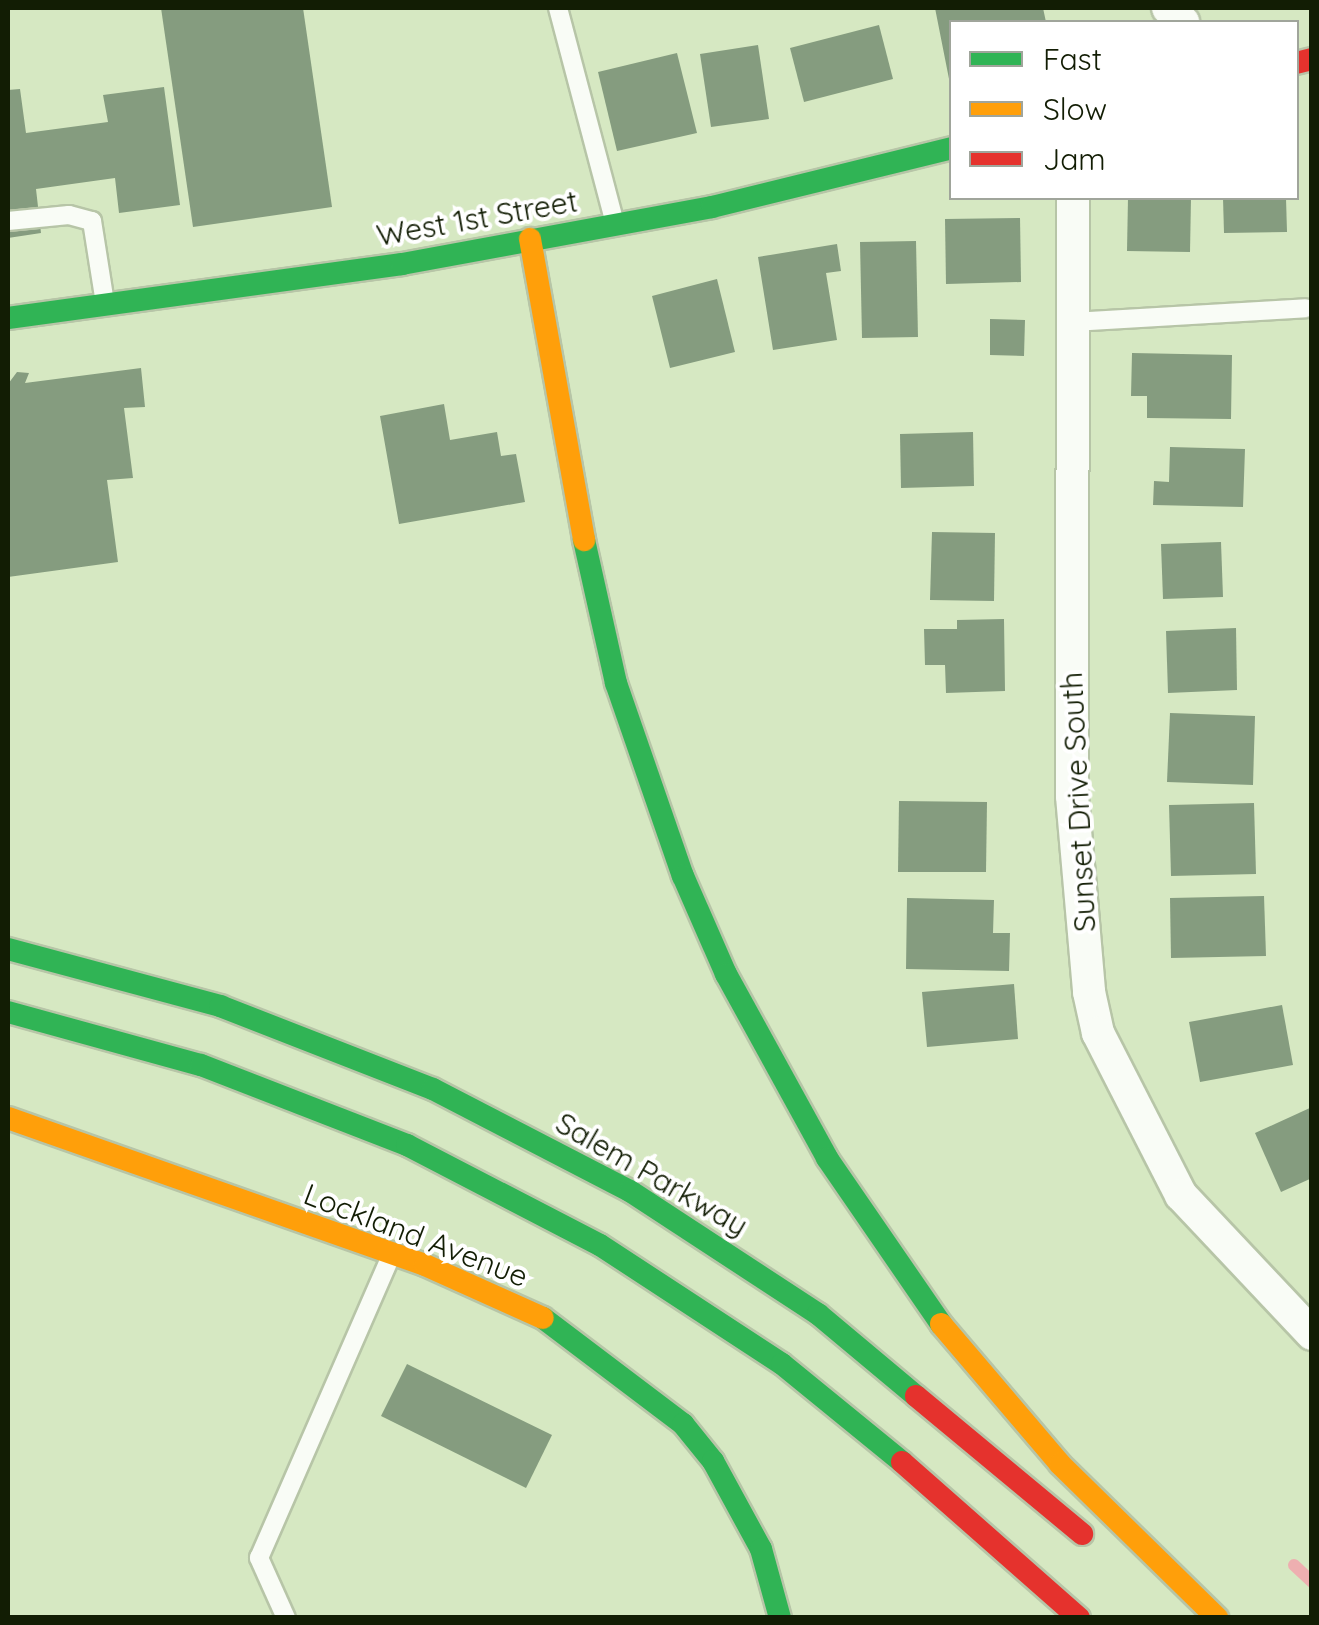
<!DOCTYPE html>
<html>
<head>
<meta charset="utf-8">
<style>
  body { margin:0 }
  #map { position:relative; width:1319px; height:1625px; overflow:hidden; background:#d6e8c2; font-family:Quicksand,sans-serif }
  div>[style] { position:absolute }
  [style*='--x'] { left:calc(var(--x)*1px); top:calc(var(--y)*1px); width:calc(var(--w)*1px); rotate:calc(var(--a)*1deg) }
  .stream>* { height:12px; margin:-6px; padding:0 6px; transform-origin:6px; border-radius:6px; background:#eeafb0 }
  .building>* { inset:0; background:#859c7f }
  .roads { filter:drop-shadow(2px 0 #b7c5a7) drop-shadow(-2px 0 #b7c5a7) drop-shadow(0 2px #b7c5a7) drop-shadow(0 -2px #b7c5a7) }
  .lane>* { height:18px; margin:-9px; padding:0 9px; transform-origin:9px; border-radius:9px; background:#f9fcf6 }
  .street>* { height:32px; margin:-16px; padding:0 16px; transform-origin:16px; border-radius:16px; background:#f9fcf6 }
  .fast>* { height:22px; margin:-11px; padding:0 11px; transform-origin:11px; border-radius:11px; background:#30b455 }
  .slow>* { height:22px; margin:-11px; padding:0 11px; transform-origin:11px; border-radius:11px; background:#ff9f0a }
  .jam>* { height:22px; margin:-11px; padding:0 11px; transform-origin:11px; border-radius:11px; background:#e5322d }
  span { translate:-50% -50%; white-space:nowrap; text-align:center; line-height:1.15; -webkit-text-stroke:8px #fff; paint-order:stroke }
  .street-label { font-size:30px; color:#121d04 }
  .frame { position:absolute; inset:0; border:10px solid #121d04; pointer-events:none }
  .legend { position:absolute; left:949px; top:20px; width:350px; height:180px; box-sizing:border-box; background:#fff; border:2px solid #a0a59b; margin:0; padding:12px 18px; list-style:none; font-size:30px; color:#121d04 }
  .legend li { display:flex; align-items:center; gap:20px; height:50px }
  .legend b { width:50px; border:2px solid #a0a59b }
</style>
</head>
<body>
<div id="map">
  <div class="stream">
    <i style="--x:1294;--y:1565;--w:25;--a:43"></i>
  </div>
  <div class="building">
    <i style="clip-path:polygon(161px 8px,303px 8px,332px 207px,193px 227px)"></i>
    <i style="clip-path:polygon(935px 8px,1043px 8px,1046px 22px,952px 22px,950px 84px)"></i>
    <i style="clip-path:polygon(879px 25px,893px 79px,804px 102px,790px 48px)"></i>
    <i style="clip-path:polygon(758px 45px,769px 119px,711px 127px,700px 54px)"></i>
    <i style="clip-path:polygon(677px 53px,697px 133px,617px 151px,598px 72px)"></i>
    <i style="clip-path:polygon(164px 87px,180px 205px,119px 213px,115px 178px,36px 189px,41px 233px,8px 238px,8px 90px,20px 89px,26px 133px,108px 122px,103px 95px)"></i>
    <i style="clip-path:polygon(1128px 198px,1191px 198px,1190px 252px,1127px 251px)"></i>
    <i style="clip-path:polygon(1223px 198px,1286px 198px,1287px 232px,1224px 233px)"></i>
    <i style="clip-path:polygon(1020px 218px,1021px 282px,946px 284px,945px 219px)"></i>
    <i style="clip-path:polygon(916px 241px,918px 337px,862px 338px,860px 242px)"></i>
    <i style="clip-path:polygon(837px 244px,841px 271px,826px 273px,837px 340px,773px 350px,758px 257px)"></i>
    <i style="clip-path:polygon(717px 279px,735px 352px,670px 368px,652px 296px)"></i>
    <i style="clip-path:polygon(990px 319px,1025px 320px,1024px 356px,990px 355px)"></i>
    <i style="clip-path:polygon(1132px 353px,1232px 355px,1231px 419px,1147px 418px,1147px 396px,1131px 396px)"></i>
    <i style="clip-path:polygon(141px 368px,145px 407px,124px 408px,133px 478px,107px 480px,118px 562px,8px 577px,8px 384px,17px 372px,29px 373px,25px 383px)"></i>
    <i style="clip-path:polygon(444px 404px,450px 440px,497px 432px,501px 456px,516px 454px,525px 502px,399px 524px,380px 416px)"></i>
    <i style="clip-path:polygon(973px 432px,974px 486px,901px 488px,900px 434px)"></i>
    <i style="clip-path:polygon(1170px 447px,1245px 449px,1243px 507px,1153px 505px,1154px 481px,1169px 482px)"></i>
    <i style="clip-path:polygon(932px 532px,995px 533px,994px 601px,930px 600px)"></i>
    <i style="clip-path:polygon(1221px 542px,1223px 597px,1163px 599px,1161px 544px)"></i>
    <i style="clip-path:polygon(1004px 619px,1005px 691px,946px 693px,945px 665px,925px 665px,924px 629px,957px 629px,957px 620px)"></i>
    <i style="clip-path:polygon(1236px 628px,1237px 690px,1168px 693px,1166px 631px)"></i>
    <i style="clip-path:polygon(1170px 713px,1255px 716px,1253px 785px,1167px 782px)"></i>
    <i style="clip-path:polygon(899px 801px,987px 802px,986px 872px,898px 872px)"></i>
    <i style="clip-path:polygon(1254px 803px,1256px 874px,1171px 876px,1169px 805px)"></i>
    <i style="clip-path:polygon(1264px 896px,1266px 956px,1171px 958px,1170px 898px)"></i>
    <i style="clip-path:polygon(907px 898px,994px 900px,993px 933px,1010px 933px,1009px 971px,906px 969px)"></i>
    <i style="clip-path:polygon(1014px 984px,1018px 1039px,927px 1047px,922px 992px)"></i>
    <i style="clip-path:polygon(1282px 1005px,1293px 1065px,1200px 1082px,1189px 1022px)"></i>
    <i style="clip-path:polygon(1312px 1107px,1312px 1178px,1281px 1192px,1255px 1133px)"></i>
    <i style="clip-path:polygon(407px 1364px,552px 1435px,526px 1488px,381px 1416px)"></i>
  </div>
  <div class="roads">
    <div class="lane">
      <i style="--x:558;--y:8;--w:223;--a:75.2"></i>
      <i style="--x:8;--y:221;--w:61;--a:-5.6"></i>
      <i style="--x:69;--y:215;--w:24;--a:15"></i>
      <i style="--x:92;--y:221;--w:83;--a:81"></i>
      <i style="--x:1073;--y:322;--w:233;--a:-3.4"></i>
      <i style="--x:286;--y:1618;--w:66;--a:-114.2"></i>
      <i style="--x:259;--y:1558;--w:332;--a:-66.4"></i>
    </div>
    <div class="street">
      <i style="--x:1168;--y:8;--w:21;--a:43"></i>
      <i style="--x:1073;--y:198;--w:598;--a:90.1"></i>
      <i style="--x:1072;--y:796;--w:197;--a:85"></i>
      <i style="--x:1089;--y:992;--w:42;--a:77.6"></i>
      <i style="--x:1098;--y:1033;--w:182;--a:62.9"></i>
      <i style="--x:1181;--y:1195;--w:191;--a:46.7"></i>
    </div>
    <div class="fast">
      <i style="--x:8;--y:318;--w:398;--a:-7.8"></i>
      <i style="--x:402;--y:264;--w:315;--a:-10.4"></i>
      <i style="--x:712;--y:207;--w:247;--a:-13.8"></i>
      <i style="--x:584;--y:540;--w:147;--a:77.4"></i>
      <i style="--x:616;--y:683;--w:204;--a:70.9"></i>
      <i style="--x:683;--y:876;--w:107;--a:66.3"></i>
      <i style="--x:726;--y:974;--w:210;--a:61.2"></i>
      <i style="--x:827;--y:1158;--w:201;--a:55.5"></i>
      <i style="--x:8;--y:949;--w:220;--a:15"></i>
      <i style="--x:220;--y:1006;--w:229;--a:21.3"></i>
      <i style="--x:433;--y:1089;--w:222;--a:27.4"></i>
      <i style="--x:630;--y:1191;--w:225;--a:33.2"></i>
      <i style="--x:818;--y:1314;--w:128;--a:39.9"></i>
      <i style="--x:8;--y:1012;--w:200;--a:15.4"></i>
      <i style="--x:201;--y:1065;--w:221;--a:21.2"></i>
      <i style="--x:407;--y:1145;--w:217;--a:27.4"></i>
      <i style="--x:600;--y:1245;--w:217;--a:33.2"></i>
      <i style="--x:782;--y:1364;--w:155;--a:39.2"></i>
      <i style="--x:543;--y:1318;--w:176;--a:37.1"></i>
      <i style="--x:683;--y:1424;--w:48;--a:51"></i>
      <i style="--x:713;--y:1461;--w:100;--a:61.4"></i>
      <i style="--x:761;--y:1549;--w:72;--a:74.6"></i>
    </div>
    <div class="slow">
      <i style="--x:530;--y:239;--w:306;--a:79.8"></i>
      <i style="--x:8;--y:1118;--w:442;--a:19.4"></i>
      <i style="--x:425;--y:1265;--w:129;--a:24.2"></i>
      <i style="--x:941;--y:1324;--w:184;--a:49.6"></i>
      <i style="--x:1060;--y:1464;--w:220;--a:44.4"></i>
    </div>
    <div class="jam">
      <i style="--x:1296;--y:63;--w:16;--a:-14"></i>
      <i style="--x:916;--y:1396;--w:216;--a:39.7"></i>
      <i style="--x:902;--y:1462;--w:236;--a:41.4"></i>
    </div>
  </div>
  <div class="street-label">
    <span style="left:477px;top:218px;rotate:-10deg">West 1st Street</span>
    <span style="left:1078px;top:802px;rotate:-93deg">Sunset Drive South</span>
    <span style="left:652px;top:1174px;rotate:30deg">Salem Parkway</span>
    <span style="left:416px;top:1235px;rotate:21deg">Lockland Avenue</span>
  </div>
  <div class="frame"></div>
  <ul class="legend">
  <li><b style="height:12px;background:#30b455"></b>Fast</li>
  <li><b style="height:12px;background:#ff9f0a"></b>Slow</li>
  <li><b style="height:12px;background:#e5322d"></b>Jam</li>
  </ul>
</div>
</body>
</html>
